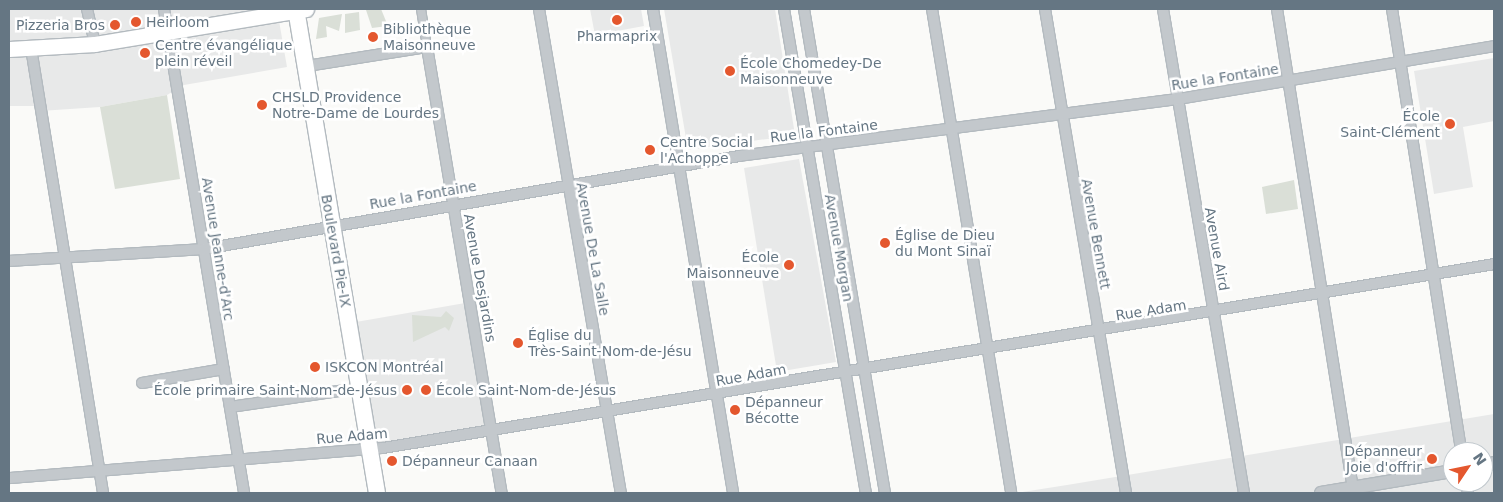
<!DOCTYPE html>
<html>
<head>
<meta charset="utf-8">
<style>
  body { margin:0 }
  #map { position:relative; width:1503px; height:502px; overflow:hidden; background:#fafaf8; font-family:"DejaVu Sans",sans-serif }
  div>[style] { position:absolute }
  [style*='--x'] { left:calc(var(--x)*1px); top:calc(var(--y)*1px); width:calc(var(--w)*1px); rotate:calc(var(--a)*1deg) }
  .built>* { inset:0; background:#e8e9e9 }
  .green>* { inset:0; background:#dadfd7 }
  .roads { filter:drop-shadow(1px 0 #b3babf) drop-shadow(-1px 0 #b3babf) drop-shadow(0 1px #b3babf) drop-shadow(0 -1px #b3babf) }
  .pedestrian>* { height:8px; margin:-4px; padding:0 4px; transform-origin:4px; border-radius:4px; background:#c3c8cc }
  .minor>* { height:10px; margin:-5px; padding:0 5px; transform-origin:5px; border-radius:5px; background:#c3c8cc }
  .tertiary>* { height:12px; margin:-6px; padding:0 6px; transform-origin:6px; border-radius:6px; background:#c3c8cc }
  .secondary>* { height:15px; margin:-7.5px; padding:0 7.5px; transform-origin:7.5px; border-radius:7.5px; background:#fff }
  .primary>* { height:16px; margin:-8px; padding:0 8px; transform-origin:8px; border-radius:8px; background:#fff }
  .dots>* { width:14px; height:14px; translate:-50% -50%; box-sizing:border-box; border:2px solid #fff; border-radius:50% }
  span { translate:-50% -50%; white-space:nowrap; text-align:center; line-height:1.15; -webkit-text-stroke:5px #fff; paint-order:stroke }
  .poi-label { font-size:14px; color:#657683 }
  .left { translate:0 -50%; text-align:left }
  .right { translate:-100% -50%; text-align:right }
  .street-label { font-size:14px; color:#657683 }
  .frame { position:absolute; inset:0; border:10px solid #657683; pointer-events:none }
  .north { position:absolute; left:1443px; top:442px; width:50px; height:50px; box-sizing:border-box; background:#fff; border:1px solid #c1c8cd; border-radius:50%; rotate:56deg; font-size:14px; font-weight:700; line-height:20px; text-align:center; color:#657683 }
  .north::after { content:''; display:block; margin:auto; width:18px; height:22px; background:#e4572e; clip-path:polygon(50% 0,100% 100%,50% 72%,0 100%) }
</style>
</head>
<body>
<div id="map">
  <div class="built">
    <i style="clip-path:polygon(9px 9px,277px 9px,287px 67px,184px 85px,167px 95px,100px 107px,40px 111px,39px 106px,9px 106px)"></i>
    <i style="clip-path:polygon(590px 9px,641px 9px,644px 26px,595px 35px)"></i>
    <i style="clip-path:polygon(664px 9px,775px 9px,795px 135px,688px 150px)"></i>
    <i style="clip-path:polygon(1494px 58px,1494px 121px,1463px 127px,1473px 187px,1434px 194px,1414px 71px)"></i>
    <i style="clip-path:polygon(799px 159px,836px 362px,777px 372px,744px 168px)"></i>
    <i style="clip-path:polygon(471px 302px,492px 431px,377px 449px,356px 322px)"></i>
    <i style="clip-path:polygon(evenodd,1494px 414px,1494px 493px,1016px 493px,1067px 485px,1494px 414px,1453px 452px,1483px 452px,1483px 482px,1453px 482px,1453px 452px)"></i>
  </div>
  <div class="green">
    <i style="clip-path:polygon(381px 9px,388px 26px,372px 28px,366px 10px)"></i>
    <i style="clip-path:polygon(359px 12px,360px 30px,345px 33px,345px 14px)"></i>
    <i style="clip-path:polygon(342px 14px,339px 31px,326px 26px,327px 37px,316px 39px,319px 18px)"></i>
    <i style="clip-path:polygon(167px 95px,180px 179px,115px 189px,100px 107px)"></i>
    <i style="clip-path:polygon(1294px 180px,1298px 209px,1266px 214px,1262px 187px)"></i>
    <i style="clip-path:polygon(446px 311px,454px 318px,449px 331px,445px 327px,413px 342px,412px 315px,441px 317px)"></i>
  </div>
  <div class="roads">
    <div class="pedestrian">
      <i style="--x:421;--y:9;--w:38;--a:81"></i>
    </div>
    <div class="minor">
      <i style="--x:87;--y:9;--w:36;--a:77"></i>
      <i style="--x:164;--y:9;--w:491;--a:80.6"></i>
      <i style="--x:539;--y:9;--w:491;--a:80.4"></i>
      <i style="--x:653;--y:9;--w:491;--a:80.6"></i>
      <i style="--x:784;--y:9;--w:491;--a:80.4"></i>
      <i style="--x:804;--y:9;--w:491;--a:80.5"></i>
      <i style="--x:932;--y:9;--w:490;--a:80.7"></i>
      <i style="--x:1045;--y:9;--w:491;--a:80.5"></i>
      <i style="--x:1163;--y:9;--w:491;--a:80.5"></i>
      <i style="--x:1277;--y:9;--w:490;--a:81"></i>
      <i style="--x:1392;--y:9;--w:448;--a:81.1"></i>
      <i style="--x:31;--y:48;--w:451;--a:80.8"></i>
      <i style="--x:313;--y:65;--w:115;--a:-9"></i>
      <i style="--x:427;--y:47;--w:452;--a:80.5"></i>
      <i style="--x:9;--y:261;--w:195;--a:-3.5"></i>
      <i style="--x:204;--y:249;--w:543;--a:-9.86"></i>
      <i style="--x:739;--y:156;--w:443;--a:-7.4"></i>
      <i style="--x:1178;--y:99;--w:320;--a:-9.5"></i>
      <i style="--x:142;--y:383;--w:83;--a:-9.7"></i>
      <i style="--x:230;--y:407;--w:110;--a:-8.4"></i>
      <i style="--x:9;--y:478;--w:375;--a:-4.6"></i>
      <i style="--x:383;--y:448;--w:1126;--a:-9.4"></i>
      <i style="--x:1466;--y:482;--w:11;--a:80"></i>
    </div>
    <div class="tertiary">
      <i style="--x:1483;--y:465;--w:11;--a:-10"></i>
      <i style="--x:1321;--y:493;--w:134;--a:-9.5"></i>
    </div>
    <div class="secondary">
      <i style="--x:9;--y:49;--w:86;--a:-3.3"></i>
      <i style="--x:95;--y:44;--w:214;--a:-9.4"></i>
    </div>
    <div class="primary">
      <i style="--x:296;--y:9;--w:491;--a:80.5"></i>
    </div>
  </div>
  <div class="dots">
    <i style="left:617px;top:20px;background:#e4572e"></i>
    <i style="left:136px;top:22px;background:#e4572e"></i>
    <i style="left:115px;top:25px;background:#e4572e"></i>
    <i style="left:373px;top:37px;background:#e4572e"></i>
    <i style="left:145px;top:53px;background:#e4572e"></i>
    <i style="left:730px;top:71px;background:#e4572e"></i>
    <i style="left:262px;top:105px;background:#e4572e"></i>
    <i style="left:1450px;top:124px;background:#e4572e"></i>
    <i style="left:650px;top:150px;background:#e4572e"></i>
    <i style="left:885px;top:243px;background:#e4572e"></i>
    <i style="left:789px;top:265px;background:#e4572e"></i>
    <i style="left:518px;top:343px;background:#e4572e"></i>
    <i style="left:315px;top:367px;background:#e4572e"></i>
    <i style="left:407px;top:390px;background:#e4572e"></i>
    <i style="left:426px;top:390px;background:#e4572e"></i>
    <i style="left:735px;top:410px;background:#e4572e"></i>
    <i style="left:1432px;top:459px;background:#e4572e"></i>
    <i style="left:392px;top:461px;background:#e4572e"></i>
  </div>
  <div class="poi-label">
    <span class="left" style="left:146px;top:22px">Heirloom</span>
    <span class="right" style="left:105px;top:25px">Pizzeria Bros</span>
    <span class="left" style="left:383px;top:37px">Bibliothèque<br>Maisonneuve</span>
    <span style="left:617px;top:36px">Pharmaprix</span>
    <span class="left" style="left:155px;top:53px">Centre évangélique<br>plein réveil</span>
    <span class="left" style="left:740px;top:71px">École Chomedey-De<br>Maisonneuve</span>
    <span class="left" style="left:272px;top:105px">CHSLD Providence<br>Notre-Dame de Lourdes</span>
    <span class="right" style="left:1440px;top:124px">École<br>Saint-Clément</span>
    <span class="left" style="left:660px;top:150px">Centre Social<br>l'Achoppe</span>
    <span class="left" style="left:895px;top:243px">Église de Dieu<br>du Mont Sinaï</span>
    <span class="right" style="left:779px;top:265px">École<br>Maisonneuve</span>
    <span class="left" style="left:528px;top:343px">Église du<br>Très-Saint-Nom-de-Jésu</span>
    <span class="left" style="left:325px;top:367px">ISKCON Montréal</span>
    <span class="right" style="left:397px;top:390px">École primaire Saint-Nom-de-Jésus</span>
    <span class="left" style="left:436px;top:390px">École Saint-Nom-de-Jésus</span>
    <span class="left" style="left:745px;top:410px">Dépanneur<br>Bécotte</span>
    <span class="right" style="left:1422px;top:459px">Dépanneur<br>Joie d'offrir</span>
    <span class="left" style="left:402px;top:461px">Dépanneur Canaan</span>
  </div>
  <div class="street-label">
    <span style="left:1225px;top:77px;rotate:-9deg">Rue la Fontaine</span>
    <span style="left:824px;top:131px;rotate:-7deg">Rue la Fontaine</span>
    <span style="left:423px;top:195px;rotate:-10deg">Rue la Fontaine</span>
    <span style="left:1096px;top:234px;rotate:80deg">Avenue Bennett</span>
    <span style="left:839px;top:248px;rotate:80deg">Avenue Morgan</span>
    <span style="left:218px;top:249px;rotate:81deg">Avenue Jeanne-d'Arc</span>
    <span style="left:593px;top:249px;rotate:80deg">Avenue De La Salle</span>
    <span style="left:1217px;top:249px;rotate:80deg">Avenue Aird</span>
    <span style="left:336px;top:251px;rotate:80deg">Boulevard Pie-IX</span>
    <span style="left:480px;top:278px;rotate:80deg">Avenue Desjardins</span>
    <span style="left:1151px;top:310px;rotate:-9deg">Rue Adam</span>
    <span style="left:751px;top:375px;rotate:-10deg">Rue Adam</span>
    <span style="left:352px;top:436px;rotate:-5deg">Rue Adam</span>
  </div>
  <div class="frame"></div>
  <div class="north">N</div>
</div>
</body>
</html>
